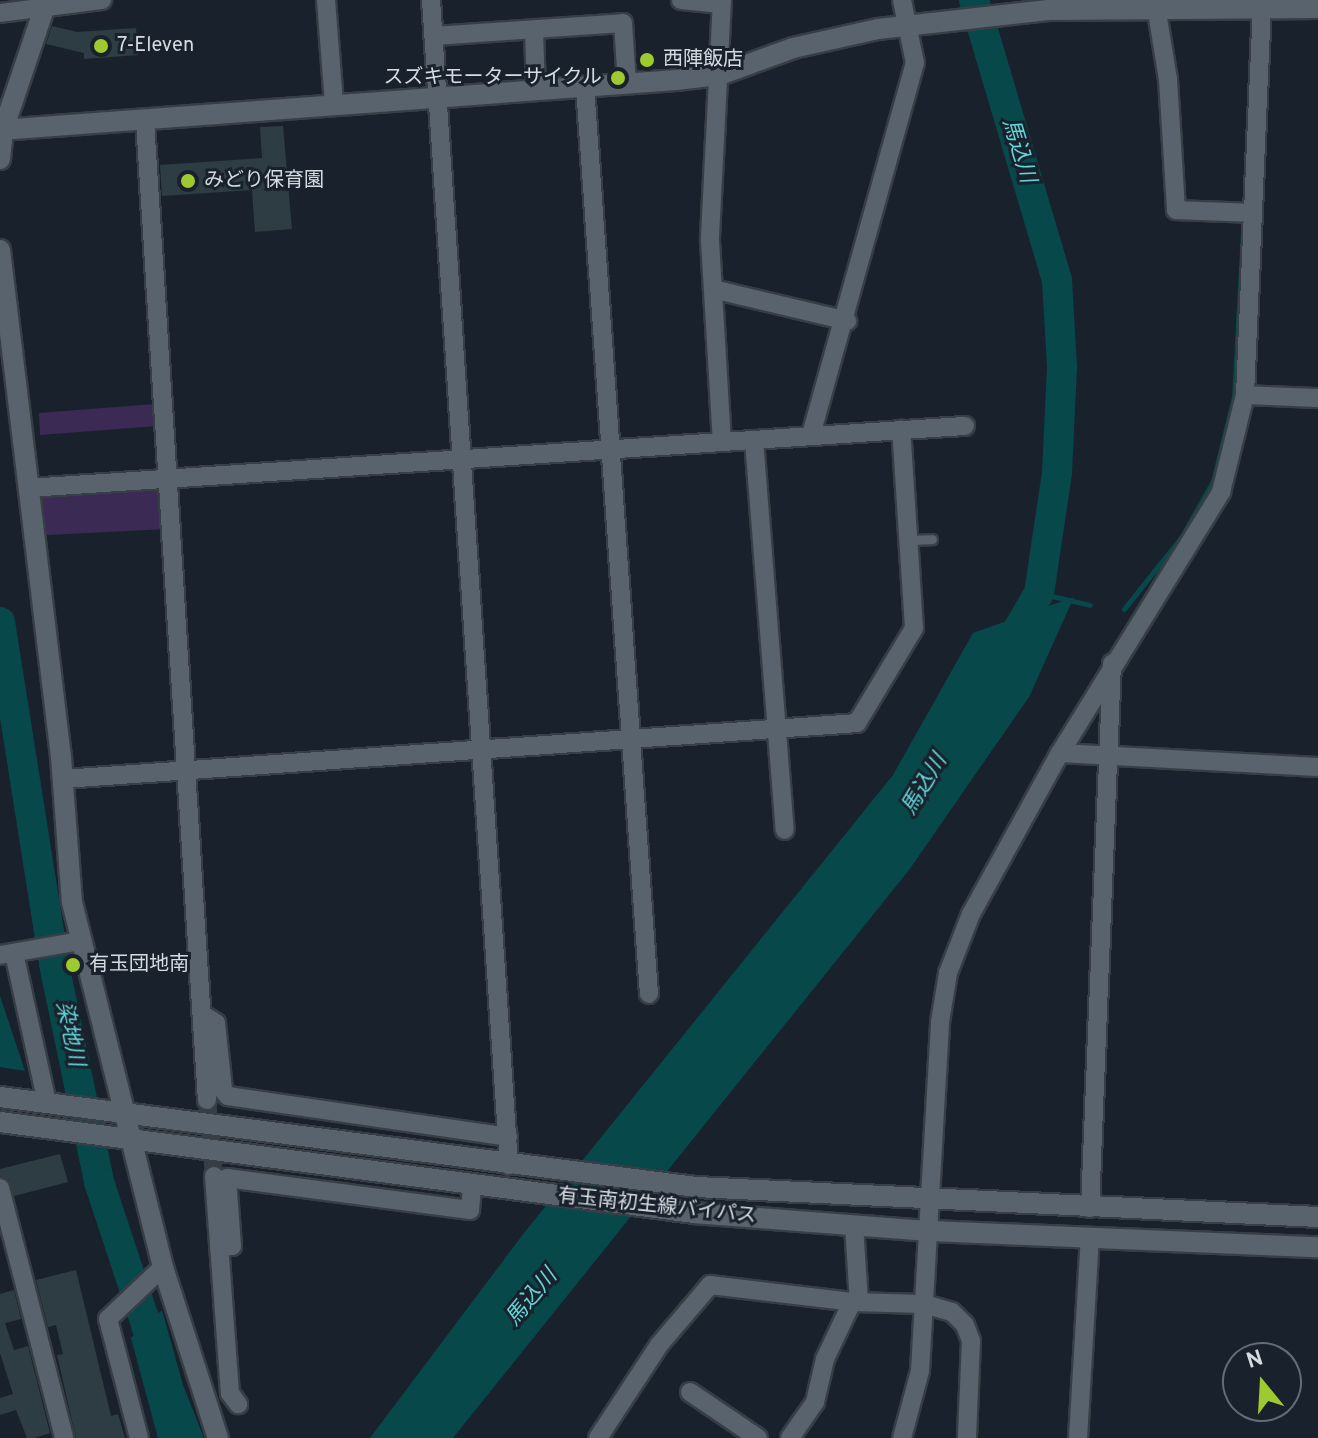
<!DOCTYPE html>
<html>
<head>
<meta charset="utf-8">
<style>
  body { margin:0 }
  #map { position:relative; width:1318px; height:1438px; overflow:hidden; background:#19222c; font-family:Overpass,"Noto Sans JP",sans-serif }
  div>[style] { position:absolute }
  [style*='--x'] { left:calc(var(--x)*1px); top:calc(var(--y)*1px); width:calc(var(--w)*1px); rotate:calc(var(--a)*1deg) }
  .green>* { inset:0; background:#3b2b54 }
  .water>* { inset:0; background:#07484b }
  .stream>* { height:5px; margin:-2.5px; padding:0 2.5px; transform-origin:2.5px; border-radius:2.5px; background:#07484b }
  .river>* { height:30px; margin:-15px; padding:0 15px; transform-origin:15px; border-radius:15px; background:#07484b }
  .building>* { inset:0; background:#2e3d43 }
  .street-tunnel>* { height:18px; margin-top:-9px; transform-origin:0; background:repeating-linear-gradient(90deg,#353e47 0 18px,transparent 0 27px) }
  .roads { filter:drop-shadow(2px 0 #373e45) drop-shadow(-2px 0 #373e45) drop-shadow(0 2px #373e45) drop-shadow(0 -2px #373e45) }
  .lane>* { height:9px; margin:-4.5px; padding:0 4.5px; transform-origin:4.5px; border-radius:4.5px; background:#59636e }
  .street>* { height:18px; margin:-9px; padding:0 9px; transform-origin:9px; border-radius:9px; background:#59636e }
  .secondary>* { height:20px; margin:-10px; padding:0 10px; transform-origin:10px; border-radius:10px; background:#59636e }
  .dots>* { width:22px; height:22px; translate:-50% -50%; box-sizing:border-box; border:4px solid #19222c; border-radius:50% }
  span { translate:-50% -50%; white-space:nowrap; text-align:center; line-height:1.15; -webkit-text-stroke:6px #19222c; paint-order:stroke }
  .poi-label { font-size:20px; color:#d5dbe1 }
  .left { translate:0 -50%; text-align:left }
  .right { translate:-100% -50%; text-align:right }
  .street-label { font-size:20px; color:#d5dbe1 }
  .water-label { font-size:22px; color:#62d5db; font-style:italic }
  .north { position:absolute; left:1222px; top:1342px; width:80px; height:80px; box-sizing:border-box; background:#19222c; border:2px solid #646c74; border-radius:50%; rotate:342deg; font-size:22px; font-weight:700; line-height:32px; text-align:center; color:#d5dbe1 }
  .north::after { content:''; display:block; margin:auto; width:28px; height:36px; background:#9eca2f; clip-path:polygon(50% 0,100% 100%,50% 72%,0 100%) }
</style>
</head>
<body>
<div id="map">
  <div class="green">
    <i style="clip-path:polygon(155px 404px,157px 426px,40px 435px,39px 413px)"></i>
    <i style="clip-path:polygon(159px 487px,166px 529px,46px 535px,41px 499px,46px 495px)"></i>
  </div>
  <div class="water">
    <i style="clip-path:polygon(1074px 597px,1029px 697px,909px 870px,453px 1438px,370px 1438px,524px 1233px,893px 775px,973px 633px)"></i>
    <i style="clip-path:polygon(0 996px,25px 1071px,0 1067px)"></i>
    <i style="clip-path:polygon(162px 1310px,183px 1385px,204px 1438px,158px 1438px,131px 1338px)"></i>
  </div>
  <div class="stream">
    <i style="--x:1039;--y:593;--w:52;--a:13.2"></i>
    <i style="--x:1124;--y:609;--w:93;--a:-51.5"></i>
    <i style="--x:1182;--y:536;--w:63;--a:-60.6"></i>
    <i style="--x:1213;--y:481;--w:87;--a:-76"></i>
    <i style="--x:1234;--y:397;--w:202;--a:-86.9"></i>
  </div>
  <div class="river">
    <i style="--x:974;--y:0;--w:292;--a:73.5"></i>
    <i style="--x:1057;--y:280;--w:87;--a:86.7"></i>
    <i style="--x:1062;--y:367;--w:106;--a:92.7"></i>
    <i style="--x:1057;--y:473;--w:121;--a:98.5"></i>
    <i style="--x:1039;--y:593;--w:64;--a:120.2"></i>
    <i style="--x:0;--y:622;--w:346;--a:81"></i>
    <i style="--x:54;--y:964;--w:223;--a:78.3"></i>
    <i style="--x:99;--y:1182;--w:150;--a:71.7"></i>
    <i style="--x:146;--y:1324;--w:118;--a:75.7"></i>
  </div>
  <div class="building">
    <i style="clip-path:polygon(52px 26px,77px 32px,136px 28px,138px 55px,84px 59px,84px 53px,46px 44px)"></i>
    <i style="clip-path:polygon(283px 126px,292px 229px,255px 232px,252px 190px,162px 196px,160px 165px,262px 158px,260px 127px)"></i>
    <i style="clip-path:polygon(60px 1154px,68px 1182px,14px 1196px,9px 1180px,0 1176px,0 1169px)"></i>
    <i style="clip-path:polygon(76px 1270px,111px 1416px,118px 1414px,125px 1438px,76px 1438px,57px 1355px,63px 1354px,56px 1325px,48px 1327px,36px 1280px)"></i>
    <i style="clip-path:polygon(14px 1290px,21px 1319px,5px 1323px,14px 1350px,28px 1346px,50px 1433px,34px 1438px,27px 1438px,16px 1410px,0 1415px,0 1398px,13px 1394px,0 1353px,0 1294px)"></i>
  </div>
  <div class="street-tunnel">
    <i style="--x:207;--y:1100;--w:76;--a:84.7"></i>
  </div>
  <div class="roads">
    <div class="lane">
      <i style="--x:909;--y:540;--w:23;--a:-2"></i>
    </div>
    <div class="street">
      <i style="--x:326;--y:0;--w:105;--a:85.6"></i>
      <i style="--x:431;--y:0;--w:1168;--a:86.17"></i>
      <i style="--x:681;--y:0;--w:40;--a:5.7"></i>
      <i style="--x:722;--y:0;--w:241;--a:92.9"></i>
      <i style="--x:710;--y:241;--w:201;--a:86.6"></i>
      <i style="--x:1155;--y:0;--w:80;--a:80.7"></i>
      <i style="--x:1168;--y:79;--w:131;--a:86.5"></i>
      <i style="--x:1176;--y:210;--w:77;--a:2.2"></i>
      <i style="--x:0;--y:13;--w:103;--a:-7.3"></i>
      <i style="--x:534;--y:30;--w:59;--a:88.1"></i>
      <i style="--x:434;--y:36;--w:189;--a:-3.9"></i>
      <i style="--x:623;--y:23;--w:60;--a:86.2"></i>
      <i style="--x:585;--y:86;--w:910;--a:85.97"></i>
      <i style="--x:145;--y:121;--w:981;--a:86.38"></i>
      <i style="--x:713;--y:289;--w:138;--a:13.4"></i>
      <i style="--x:1245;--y:395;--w:73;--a:2.4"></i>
      <i style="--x:811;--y:435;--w:386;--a:-74.4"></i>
      <i style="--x:915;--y:63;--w:64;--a:-101.7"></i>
      <i style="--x:754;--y:440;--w:391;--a:85.5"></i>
      <i style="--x:28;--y:488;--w:939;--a:-3.79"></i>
      <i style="--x:1060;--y:753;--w:258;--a:3.1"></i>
      <i style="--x:63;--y:779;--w:796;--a:-4.03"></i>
      <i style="--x:857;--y:723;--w:111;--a:-59"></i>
      <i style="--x:914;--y:628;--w:199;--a:-93.7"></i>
      <i style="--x:14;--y:953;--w:154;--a:77.6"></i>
      <i style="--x:0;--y:955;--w:81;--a:-9.9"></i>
      <i style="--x:203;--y:1015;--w:15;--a:32"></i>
      <i style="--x:216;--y:1023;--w:67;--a:84"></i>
      <i style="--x:223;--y:1090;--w:8;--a:50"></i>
      <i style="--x:228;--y:1096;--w:283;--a:8.3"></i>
      <i style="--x:214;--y:1176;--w:218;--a:85.8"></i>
      <i style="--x:230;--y:1393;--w:14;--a:54"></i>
      <i style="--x:0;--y:1188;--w:258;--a:75.6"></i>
      <i style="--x:1090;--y:1208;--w:545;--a:-87.69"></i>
      <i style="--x:854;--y:1225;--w:77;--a:86.3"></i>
      <i style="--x:219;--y:1247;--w:13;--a:-4"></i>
      <i style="--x:232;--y:1246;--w:68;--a:-94.2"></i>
      <i style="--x:227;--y:1178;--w:245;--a:7.5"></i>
      <i style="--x:470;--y:1210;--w:24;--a:-85"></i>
      <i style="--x:690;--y:1392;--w:82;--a:34.1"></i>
      <i style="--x:139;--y:1438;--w:123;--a:-104.6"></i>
      <i style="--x:108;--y:1319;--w:76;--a:-43.4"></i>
      <i style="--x:598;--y:1438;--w:111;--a:-56.7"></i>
      <i style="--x:659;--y:1345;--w:79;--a:-49.6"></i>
      <i style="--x:710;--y:1285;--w:143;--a:6.8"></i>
      <i style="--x:852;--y:1302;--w:72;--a:1.6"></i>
      <i style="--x:924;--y:1304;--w:29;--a:16"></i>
      <i style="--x:952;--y:1312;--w:18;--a:45"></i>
      <i style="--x:965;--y:1325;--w:17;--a:69"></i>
      <i style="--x:971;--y:1341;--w:97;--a:92.4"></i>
      <i style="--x:790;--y:1438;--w:44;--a:-55.2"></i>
      <i style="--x:815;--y:1402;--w:44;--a:-76.9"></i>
      <i style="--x:825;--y:1359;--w:63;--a:-64.7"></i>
      <i style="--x:902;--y:1438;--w:69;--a:-75"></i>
      <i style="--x:920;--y:1371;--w:350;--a:-86.7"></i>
      <i style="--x:940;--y:1022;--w:50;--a:-80.7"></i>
      <i style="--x:948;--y:973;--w:63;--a:-68.7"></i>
      <i style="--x:971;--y:914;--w:184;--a:-61.1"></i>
      <i style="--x:1060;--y:753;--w:307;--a:-58.3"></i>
      <i style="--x:1221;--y:492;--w:100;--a:-76.1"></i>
      <i style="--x:1245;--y:395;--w:395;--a:-87.5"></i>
      <i style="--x:1078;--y:1438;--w:200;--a:-86.6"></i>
    </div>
    <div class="secondary">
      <i style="--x:0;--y:130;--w:678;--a:-4.23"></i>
      <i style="--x:676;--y:80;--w:43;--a:-6.6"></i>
      <i style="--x:719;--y:75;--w:79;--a:-20"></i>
      <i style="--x:793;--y:48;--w:87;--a:-12.6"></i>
      <i style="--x:878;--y:29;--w:171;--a:-6.4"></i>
      <i style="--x:1048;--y:10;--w:270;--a:-0.4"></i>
      <i style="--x:0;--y:159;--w:29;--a:-84"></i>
      <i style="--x:3;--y:130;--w:137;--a:-71.3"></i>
      <i style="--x:0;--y:250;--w:511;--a:83.14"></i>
      <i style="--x:61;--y:757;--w:145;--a:85.7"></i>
      <i style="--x:72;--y:902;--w:376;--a:76"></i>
      <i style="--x:163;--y:1267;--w:180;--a:72.2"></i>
      <i style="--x:0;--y:1097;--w:702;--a:7.37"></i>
      <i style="--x:696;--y:1187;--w:623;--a:2.76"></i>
      <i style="--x:0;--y:1122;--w:700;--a:7.47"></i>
      <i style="--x:694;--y:1213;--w:236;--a:4.4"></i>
      <i style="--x:929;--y:1231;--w:389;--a:2.4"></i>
    </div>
  </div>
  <div class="dots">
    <i style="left:101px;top:46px;background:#9eca2f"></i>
    <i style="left:647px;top:60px;background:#9eca2f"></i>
    <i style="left:618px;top:78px;background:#9eca2f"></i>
    <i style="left:188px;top:181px;background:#9eca2f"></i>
    <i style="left:73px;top:965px;background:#9eca2f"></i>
  </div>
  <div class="poi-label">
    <span class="left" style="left:117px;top:46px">7-Eleven</span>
    <span class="left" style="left:663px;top:60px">西陣飯店</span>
    <span class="right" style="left:602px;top:78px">スズキモーターサイクル</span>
    <span class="left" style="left:204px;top:181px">みどり保育園</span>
    <span class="left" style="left:89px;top:965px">有玉団地南</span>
  </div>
  <div class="street-label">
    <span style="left:657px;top:1207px;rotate:6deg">有玉南初生線バイパス</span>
  </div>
  <div class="water-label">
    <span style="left:1018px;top:151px;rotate:73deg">馬込川</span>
    <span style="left:925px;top:785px;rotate:-59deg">馬込川</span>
    <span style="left:69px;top:1034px;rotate:78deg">染地川</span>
    <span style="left:532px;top:1298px;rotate:-50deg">馬込川</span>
  </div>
  <div class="north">N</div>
</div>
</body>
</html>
